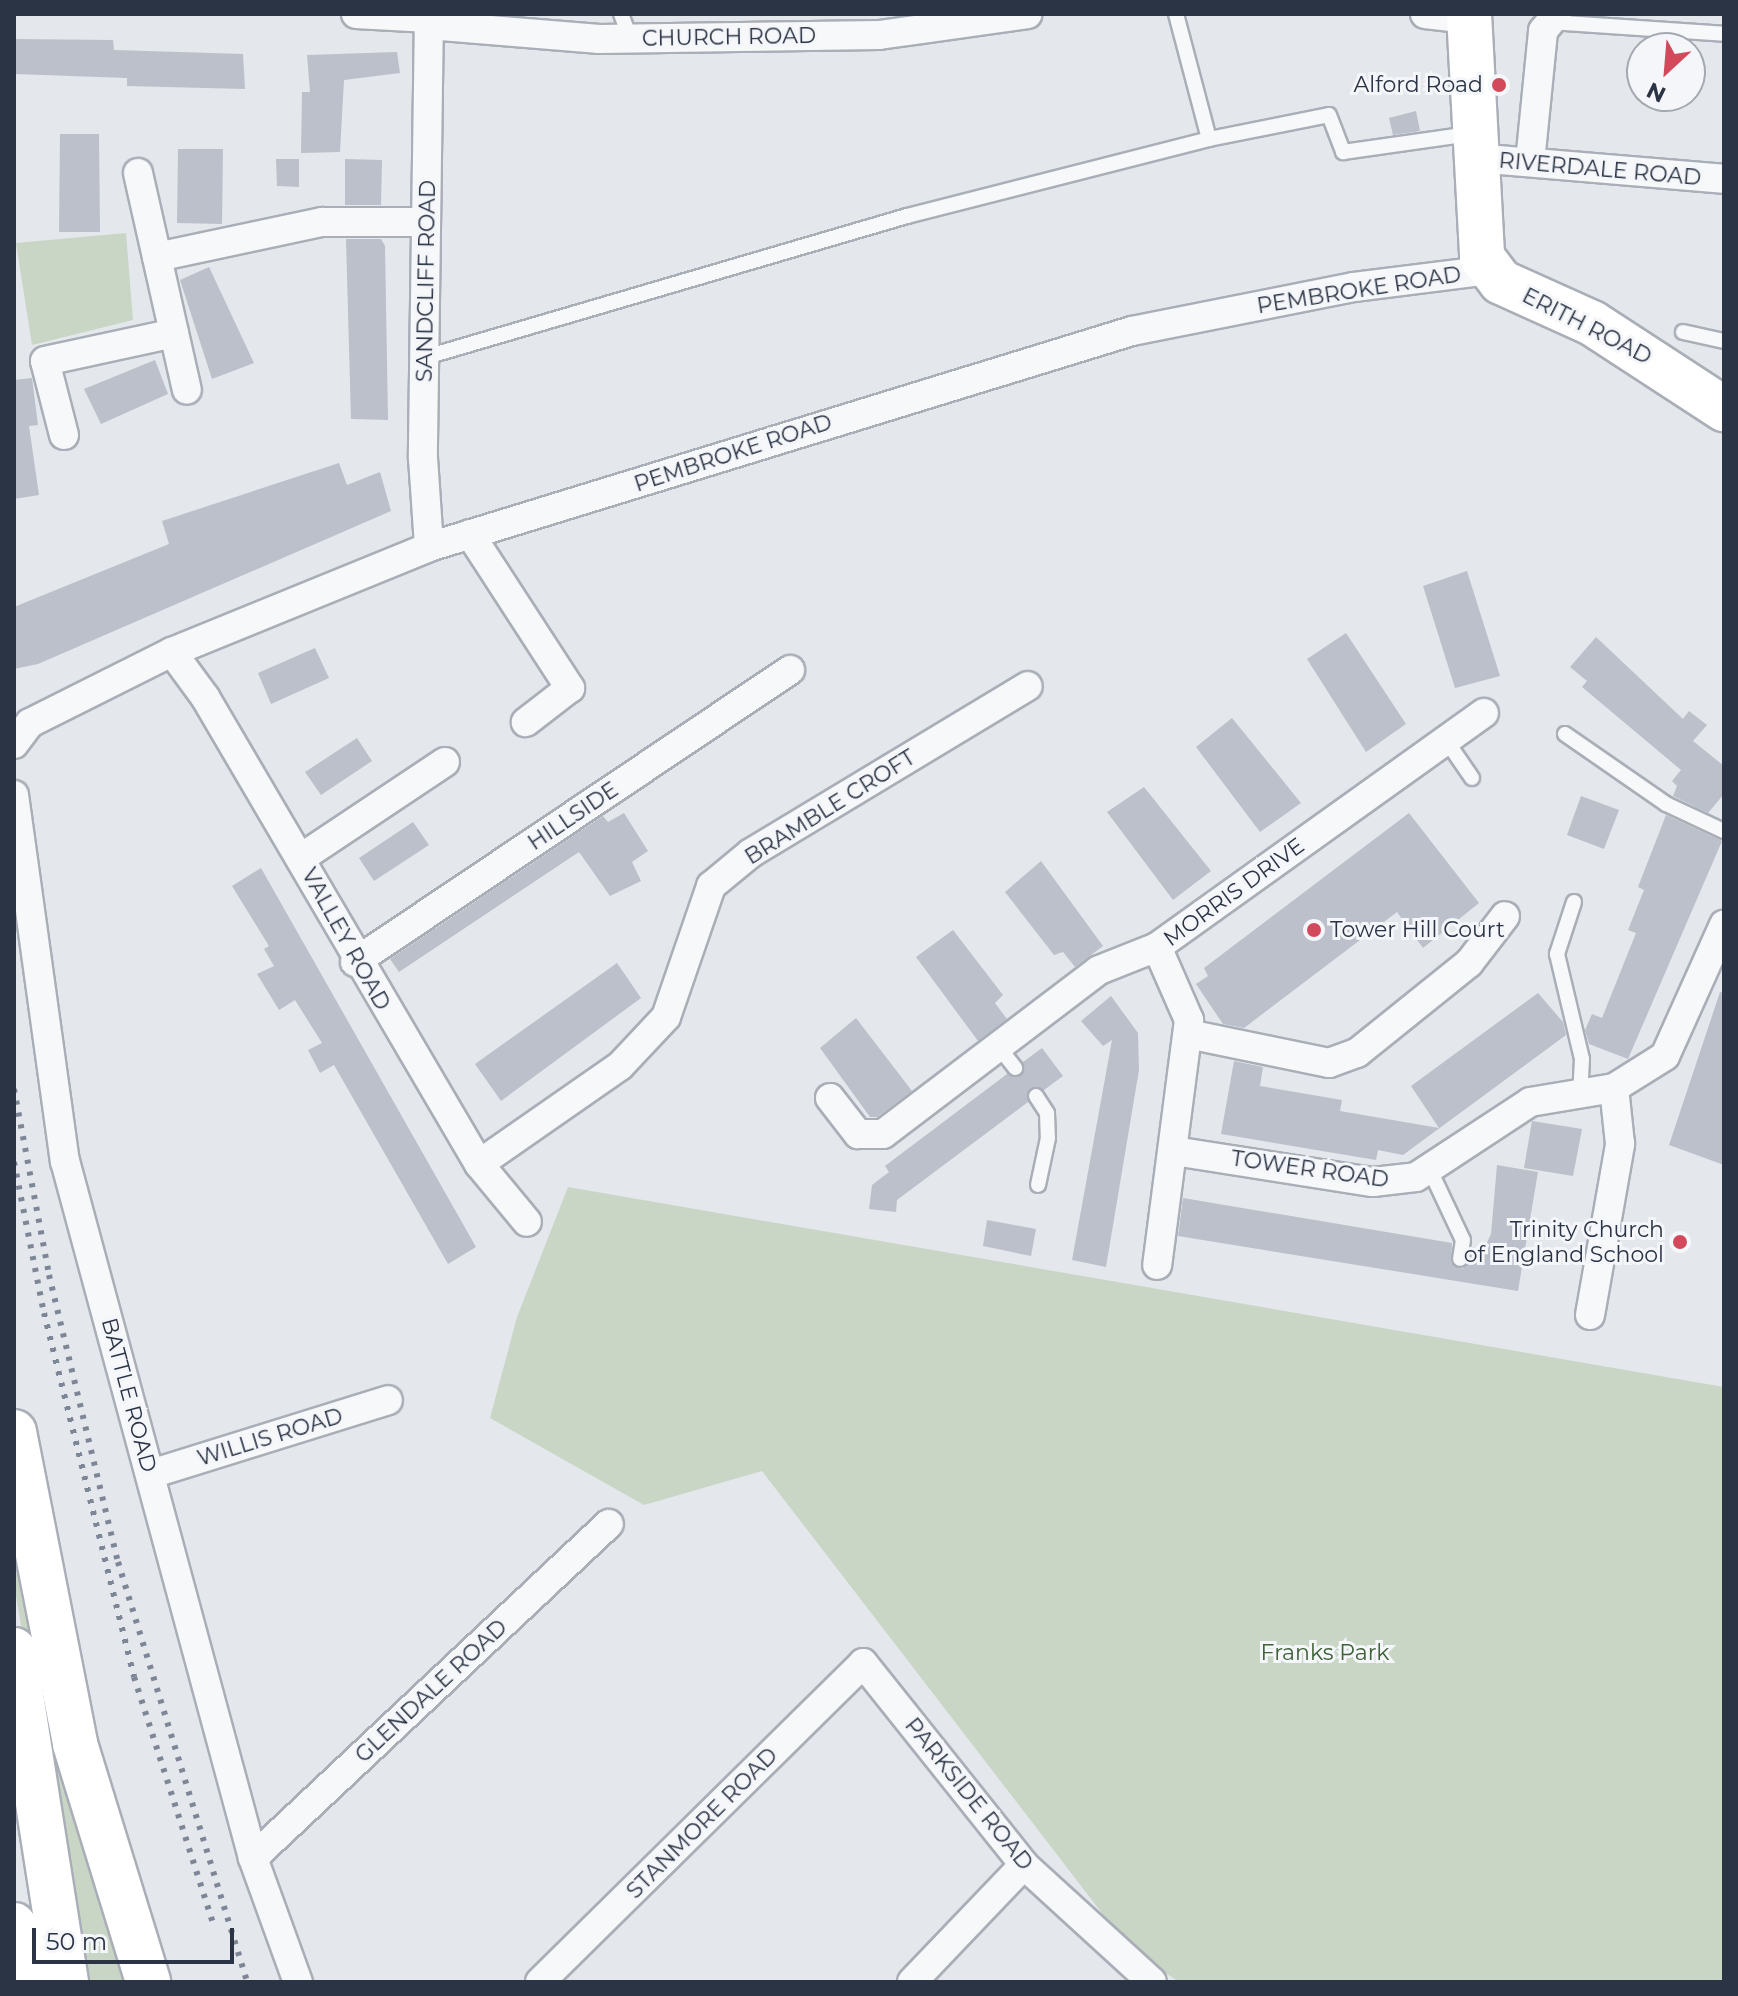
<!DOCTYPE html>
<html>
<head>
<meta charset="utf-8">
<style>
  body { margin:0 }
  #map { position:relative; width:1738px; height:1996px; overflow:hidden; background:#e4e7ec; font-family:Montserrat,sans-serif }
  div>[style] { position:absolute }
  [style*='--x'] { left:calc(var(--x)*1px); top:calc(var(--y)*1px); width:calc(var(--w)*1px); rotate:calc(var(--a)*1deg) }
  .green>* { inset:0; background:#c9d6c5 }
  .building>* { inset:0; background:#bbc0ca }
  .roads { filter:drop-shadow(2px 0 #a9aeb7) drop-shadow(-2px 0 #a9aeb7) drop-shadow(0 2px #a9aeb7) drop-shadow(0 -2px #a9aeb7) }
  .service>* { height:14px; margin:-7px; padding:0 7px; transform-origin:7px; border-radius:7px; background:#f7f8fa }
  .minor>* { height:28px; margin:-14px; padding:0 14px; transform-origin:14px; border-radius:14px; background:#f7f8fa }
  .primary>* { height:44px; margin:-22px; padding:0 22px; transform-origin:22px; border-radius:22px; background:#fff }
  .rail>* { height:6px; margin-top:-3px; transform-origin:0; background:repeating-linear-gradient(90deg,#7d8696 0 4px,transparent 0 12px) }
  .dots>* { width:22px; height:22px; translate:-50% -50%; box-sizing:border-box; border:4px solid #f4f6f9; border-radius:50% }
  span { translate:-50% -50%; white-space:nowrap; text-align:center; line-height:1.15; -webkit-text-stroke:6px #f4f6f9; paint-order:stroke }
  .street-label { font-size:22px; color:#2b3445 }
  .poi-label { font-size:22px; color:#2b3445 }
  .right { translate:-100% -50%; text-align:right }
  .left { translate:0 -50%; text-align:left }
  .park-label { font-size:22px; color:#3f6138 }
  .frame { position:absolute; inset:0; border:16px solid #2b3445; pointer-events:none }
  .north { position:absolute; left:1626px; top:32px; width:80px; height:80px; box-sizing:border-box; background:#f4f6f9; border:2px solid #a4a8b1; border-radius:50%; rotate:206deg; font-size:22px; font-weight:700; line-height:32px; text-align:center; color:#2b3445 }
  .north::after { content:''; display:block; margin:auto; width:28px; height:36px; background:#d1495b; clip-path:polygon(50% 0,100% 100%,50% 72%,0 100%) }
  .scale { position:absolute; left:32px; top:1928px; width:202px; height:36px; box-sizing:border-box; border:4px solid #2b3445; border-top:0; padding-left:10px; font-size:24px; line-height:28px; white-space:nowrap; color:#2b3445; -webkit-text-stroke:6px #f4f6f9; paint-order:stroke }
</style>
</head>
<body>
<div id="map">
  <div class="green">
    <i style="clip-path:polygon(126px 233px,133px 320px,32px 345px,16px 243px)"></i>
    <i style="clip-path:polygon(568px 1187px,1724px 1387px,1724px 1982px,1179px 1982px,1128px 1947px,762px 1471px,644px 1505px,490px 1418px,517px 1317px)"></i>
    <i style="clip-path:polygon(14px 1536px,57px 1768px,128px 1982px,80px 1982px,14px 1583px)"></i>
  </div>
  <div class="building">
    <i style="clip-path:polygon(14px 39px,113px 40px,114px 50px,243px 54px,245px 89px,127px 86px,127px 78px,14px 74px)"></i>
    <i style="clip-path:polygon(397px 52px,400px 73px,344px 80px,340px 152px,301px 153px,302px 92px,310px 92px,307px 55px)"></i>
    <i style="clip-path:polygon(1416px 111px,1420px 131px,1393px 135px,1389px 118px)"></i>
    <i style="clip-path:polygon(60px 134px,99px 134px,100px 232px,59px 232px)"></i>
    <i style="clip-path:polygon(178px 149px,223px 149px,222px 224px,177px 223px)"></i>
    <i style="clip-path:polygon(276px 159px,299px 159px,299px 187px,277px 186px)"></i>
    <i style="clip-path:polygon(345px 159px,382px 160px,381px 205px,345px 205px)"></i>
    <i style="clip-path:polygon(346px 239px,381px 239px,385px 246px,388px 420px,351px 419px)"></i>
    <i style="clip-path:polygon(209px 267px,254px 363px,212px 379px,180px 280px)"></i>
    <i style="clip-path:polygon(155px 360px,168px 394px,101px 424px,84px 389px)"></i>
    <i style="clip-path:polygon(32px 378px,38px 425px,29px 426px,39px 495px,14px 499px,14px 380px)"></i>
    <i style="clip-path:polygon(339px 463px,347px 485px,380px 472px,391px 511px,38px 664px,14px 669px,14px 607px,169px 544px,162px 521px)"></i>
    <i style="clip-path:polygon(1467px 571px,1500px 676px,1455px 688px,1423px 586px)"></i>
    <i style="clip-path:polygon(1346px 633px,1406px 724px,1366px 752px,1307px 659px)"></i>
    <i style="clip-path:polygon(1596px 637px,1683px 719px,1689px 711px,1707px 725px,1693px 741px,1724px 766px,1724px 794px,1708px 813px,1673px 796px,1677px 786px,1672px 781px,1681px 770px,1582px 687px,1587px 681px,1570px 667px)"></i>
    <i style="clip-path:polygon(315px 648px,329px 678px,271px 704px,258px 673px)"></i>
    <i style="clip-path:polygon(1232px 718px,1301px 803px,1260px 832px,1196px 747px)"></i>
    <i style="clip-path:polygon(357px 738px,372px 761px,321px 795px,305px 772px)"></i>
    <i style="clip-path:polygon(1144px 787px,1211px 871px,1173px 900px,1107px 812px)"></i>
    <i style="clip-path:polygon(1581px 796px,1619px 810px,1604px 849px,1567px 835px)"></i>
    <i style="clip-path:polygon(624px 813px,648px 851px,632px 862px,641px 881px,610px 896px,579px 852px,399px 972px,390px 959px,603px 816px,608px 822px)"></i>
    <i style="clip-path:polygon(1409px 813px,1479px 903px,1423px 948px,1397px 912px,1244px 1028px,1223px 1024px,1196px 984px,1208px 976px,1204px 968px)"></i>
    <i style="clip-path:polygon(1666px 815px,1722px 841px,1628px 1059px,1589px 1044px,1585px 1030px,1592px 1014px,1602px 1018px,1636px 933px,1628px 930px,1644px 890px,1638px 887px)"></i>
    <i style="clip-path:polygon(413px 822px,429px 845px,374px 881px,359px 858px)"></i>
    <i style="clip-path:polygon(1041px 861px,1103px 946px,1075px 967px,1063px 952px,1054px 955px,1005px 892px)"></i>
    <i style="clip-path:polygon(261px 868px,476px 1247px,448px 1264px,334px 1065px,320px 1073px,308px 1050px,322px 1043px,295px 1000px,279px 1010px,257px 974px,274px 966px,264px 949px,269px 946px,232px 886px)"></i>
    <i style="clip-path:polygon(953px 930px,1003px 995px,995px 1003px,1007px 1019px,978px 1041px,916px 957px)"></i>
    <i style="clip-path:polygon(617px 963px,641px 998px,501px 1101px,475px 1064px)"></i>
    <i style="clip-path:polygon(1720px 992px,1724px 993px,1724px 1165px,1669px 1145px)"></i>
    <i style="clip-path:polygon(1538px 993px,1563px 1022px,1566px 1035px,1403px 1155px,1378px 1150px,1376px 1160px,1221px 1134px,1234px 1061px,1263px 1067px,1260px 1086px,1342px 1100px,1340px 1111px,1439px 1128px,1411px 1086px)"></i>
    <i style="clip-path:polygon(1111px 996px,1138px 1033px,1139px 1070px,1106px 1267px,1072px 1260px,1112px 1040px,1103px 1046px,1081px 1021px)"></i>
    <i style="clip-path:polygon(856px 1018px,912px 1091px,877px 1117px,870px 1117px,820px 1048px)"></i>
    <i style="clip-path:polygon(1042px 1048px,1063px 1076px,1044px 1090px,1030px 1088px,1028px 1102px,897px 1200px,896px 1212px,869px 1209px,872px 1185px,889px 1172px,885px 1166px,1007px 1074px,1020px 1076px,1023px 1062px)"></i>
    <i style="clip-path:polygon(1532px 1121px,1582px 1129px,1573px 1176px,1524px 1168px)"></i>
    <i style="clip-path:polygon(1497px 1165px,1538px 1172px,1518px 1291px,1178px 1236px,1183px 1198px,1452px 1243px,1451px 1263px,1463px 1269px,1472px 1247px,1484px 1249px,1491px 1234px)"></i>
    <i style="clip-path:polygon(987px 1220px,1036px 1229px,1031px 1256px,983px 1246px)"></i>
  </div>
  <div class="roads">
    <div class="service">
      <i style="--x:621;--y:14;--w:26;--a:69"></i>
      <i style="--x:1176;--y:14;--w:129;--a:75.2"></i>
      <i style="--x:1209;--y:139;--w:122;--a:-11.3"></i>
      <i style="--x:1329;--y:115;--w:40;--a:69"></i>
      <i style="--x:1343;--y:152;--w:128;--a:-8.1"></i>
      <i style="--x:1550;--y:22;--w:174;--a:3.9"></i>
      <i style="--x:1683;--y:332;--w:42;--a:12.4"></i>
      <i style="--x:426;--y:357;--w:501;--a:-16.34"></i>
      <i style="--x:907;--y:216;--w:312;--a:-14.3"></i>
      <i style="--x:1565;--y:734;--w:123;--a:34.7"></i>
      <i style="--x:1666;--y:804;--w:64;--a:25"></i>
      <i style="--x:1446;--y:740;--w:46;--a:55.6"></i>
      <i style="--x:1574;--y:902;--w:55;--a:108.1"></i>
      <i style="--x:1557;--y:954;--w:108;--a:76.6"></i>
      <i style="--x:1582;--y:1059;--w:36;--a:93"></i>
      <i style="--x:998;--y:1046;--w:28;--a:52"></i>
      <i style="--x:1036;--y:1096;--w:20;--a:57"></i>
      <i style="--x:1047;--y:1113;--w:25;--a:88"></i>
      <i style="--x:1048;--y:1138;--w:48;--a:102"></i>
      <i style="--x:1430;--y:1170;--w:77;--a:64.8"></i>
      <i style="--x:1463;--y:1240;--w:19;--a:99"></i>
    </div>
    <div class="minor">
      <i style="--x:356;--y:14;--w:73;--a:3.1"></i>
      <i style="--x:429;--y:14;--w:444;--a:90.8"></i>
      <i style="--x:423;--y:458;--w:89;--a:86.1"></i>
      <i style="--x:1425;--y:14;--w:44;--a:6.5"></i>
      <i style="--x:429;--y:25;--w:171;--a:4.7"></i>
      <i style="--x:599;--y:39;--w:280;--a:-0.8"></i>
      <i style="--x:879;--y:35;--w:150;--a:-8"></i>
      <i style="--x:1476;--y:158;--w:249;--a:4.8"></i>
      <i style="--x:1530;--y:162;--w:132;--a:-84.3"></i>
      <i style="--x:1543;--y:31;--w:22;--a:-51"></i>
      <i style="--x:138;--y:173;--w:222;--a:77.3"></i>
      <i style="--x:157;--y:257;--w:169;--a:-12"></i>
      <i style="--x:322;--y:222;--w:104;--a:0"></i>
      <i style="--x:64;--y:435;--w:76;--a:-104.4"></i>
      <i style="--x:45;--y:361;--w:132;--a:-12.2"></i>
      <i style="--x:470;--y:534;--w:184;--a:57"></i>
      <i style="--x:570;--y:688;--w:56;--a:142.3"></i>
      <i style="--x:172;--y:652;--w:56;--a:53.7"></i>
      <i style="--x:205;--y:697;--w:541;--a:59.6"></i>
      <i style="--x:479;--y:1164;--w:75;--a:50.4"></i>
      <i style="--x:14;--y:744;--w:26;--a:-53"></i>
      <i style="--x:30;--y:723;--w:159;--a:-26.6"></i>
      <i style="--x:172;--y:652;--w:278;--a:-22.2"></i>
      <i style="--x:429;--y:547;--w:735;--a:-17.08"></i>
      <i style="--x:1132;--y:331;--w:226;--a:-11.2"></i>
      <i style="--x:1354;--y:287;--w:138;--a:-7.1"></i>
      <i style="--x:14;--y:795;--w:370;--a:82.1"></i>
      <i style="--x:65;--y:1161;--w:722;--a:74.9"></i>
      <i style="--x:253;--y:1858;--w:132;--a:70.1"></i>
      <i style="--x:301;--y:858;--w:173;--a:-33.7"></i>
      <i style="--x:1157;--y:947;--w:80;--a:66.3"></i>
      <i style="--x:1189;--y:1020;--w:247;--a:97.4"></i>
      <i style="--x:355;--y:962;--w:524;--a:-33.87"></i>
      <i style="--x:1188;--y:1034;--w:144;--a:11.6"></i>
      <i style="--x:1329;--y:1063;--w:30;--a:-20"></i>
      <i style="--x:1357;--y:1053;--w:144;--a:-38.8"></i>
      <i style="--x:1469;--y:963;--w:59;--a:-52.5"></i>
      <i style="--x:830;--y:1098;--w:46;--a:52.1"></i>
      <i style="--x:858;--y:1134;--w:25;--a:0"></i>
      <i style="--x:883;--y:1134;--w:271;--a:-37.2"></i>
      <i style="--x:1099;--y:970;--w:62;--a:-21.6"></i>
      <i style="--x:1157;--y:947;--w:402;--a:-35.6"></i>
      <i style="--x:1174;--y:1151;--w:201;--a:8.9"></i>
      <i style="--x:1373;--y:1182;--w:43;--a:-6.6"></i>
      <i style="--x:1416;--y:1177;--w:136;--a:-33.3"></i>
      <i style="--x:1530;--y:1102;--w:85;--a:-9.5"></i>
      <i style="--x:1614;--y:1088;--w:60;--a:-32.1"></i>
      <i style="--x:1665;--y:1056;--w:144;--a:-65.8"></i>
      <i style="--x:479;--y:1164;--w:172;--a:-34.8"></i>
      <i style="--x:620;--y:1066;--w:67;--a:-46.8"></i>
      <i style="--x:666;--y:1017;--w:139;--a:-71"></i>
      <i style="--x:711;--y:886;--w:52;--a:-39.5"></i>
      <i style="--x:751;--y:853;--w:323;--a:-31.1"></i>
      <i style="--x:1590;--y:1315;--w:174;--a:-80"></i>
      <i style="--x:1620;--y:1144;--w:56;--a:-96.1"></i>
      <i style="--x:151;--y:1474;--w:248;--a:-17.3"></i>
      <i style="--x:253;--y:1858;--w:488;--a:-43.2"></i>
      <i style="--x:540;--y:1982;--w:454;--a:-44.6"></i>
      <i style="--x:863;--y:1663;--w:258;--a:51.4"></i>
      <i style="--x:1024;--y:1865;--w:173;--a:42.4"></i>
      <i style="--x:912;--y:1982;--w:162;--a:-46.3"></i>
    </div>
    <div class="primary">
      <i style="--x:1469;--y:14;--w:243;--a:86.9"></i>
      <i style="--x:1482;--y:257;--w:31;--a:53"></i>
      <i style="--x:1501;--y:282;--w:100;--a:24.3"></i>
      <i style="--x:1592;--y:323;--w:158;--a:33.1"></i>
      <i style="--x:14;--y:1432;--w:318;--a:78.9"></i>
      <i style="--x:75;--y:1744;--w:249;--a:72.9"></i>
      <i style="--x:14;--y:1650;--w:336;--a:81.1"></i>
      <i style="--x:14;--y:1925;--w:58;--a:81"></i>
    </div>
  </div>
  <div class="rail">
    <i style="--x:14;--y:1089;--w:189;--a:79.3"></i>
    <i style="--x:49;--y:1275;--w:295;--a:76.5"></i>
    <i style="--x:118;--y:1562;--w:439;--a:72.9"></i>
    <i style="--x:14;--y:1162;--w:154;--a:78.8"></i>
    <i style="--x:44;--y:1313;--w:375;--a:76.1"></i>
    <i style="--x:134;--y:1677;--w:262;--a:72.2"></i>
  </div>
  <div class="dots">
    <i style="left:1499px;top:85px;background:#d1495b"></i>
    <i style="left:1314px;top:930px;background:#d1495b"></i>
    <i style="left:1680px;top:1242px;background:#d1495b"></i>
  </div>
  <div class="street-label">
    <span style="left:729px;top:37px;rotate:-1deg">CHURCH ROAD</span>
    <span style="left:1600px;top:169px;rotate:5deg">RIVERDALE ROAD</span>
    <span style="left:426px;top:281px;rotate:-89deg">SANDCLIFF ROAD</span>
    <span style="left:1359px;top:290px;rotate:-9deg">PEMBROKE ROAD</span>
    <span style="left:1587px;top:326px;rotate:27deg">ERITH ROAD</span>
    <span style="left:733px;top:453px;rotate:-18deg">PEMBROKE ROAD</span>
    <span style="left:830px;top:807px;rotate:-32deg">BRAMBLE CROFT</span>
    <span style="left:573px;top:816px;rotate:-34deg">HILLSIDE</span>
    <span style="left:1234px;top:892px;rotate:-36deg">MORRIS DRIVE</span>
    <span style="left:346px;top:939px;rotate:61deg">VALLEY ROAD</span>
    <span style="left:1310px;top:1169px;rotate:8deg">TOWER ROAD</span>
    <span style="left:129px;top:1395px;rotate:75deg">BATTLE ROAD</span>
    <span style="left:270px;top:1437px;rotate:-17deg">WILLIS ROAD</span>
    <span style="left:431px;top:1691px;rotate:-43deg">GLENDALE ROAD</span>
    <span style="left:969px;top:1794px;rotate:51deg">PARKSIDE ROAD</span>
    <span style="left:702px;top:1823px;rotate:-45deg">STANMORE ROAD</span>
  </div>
  <div class="poi-label">
    <span class="right" style="left:1483px;top:85px">Alford Road</span>
    <span class="left" style="left:1330px;top:930px">Tower Hill Court</span>
    <span class="right" style="left:1664px;top:1242px">Trinity Church<br>of England School</span>
  </div>
  <div class="park-label">
    <span style="left:1325px;top:1653px">Franks Park</span>
  </div>
  <div class="frame"></div>
  <div class="north">N</div>
  <div class="scale">50 m</div>
</div>
</body>
</html>
